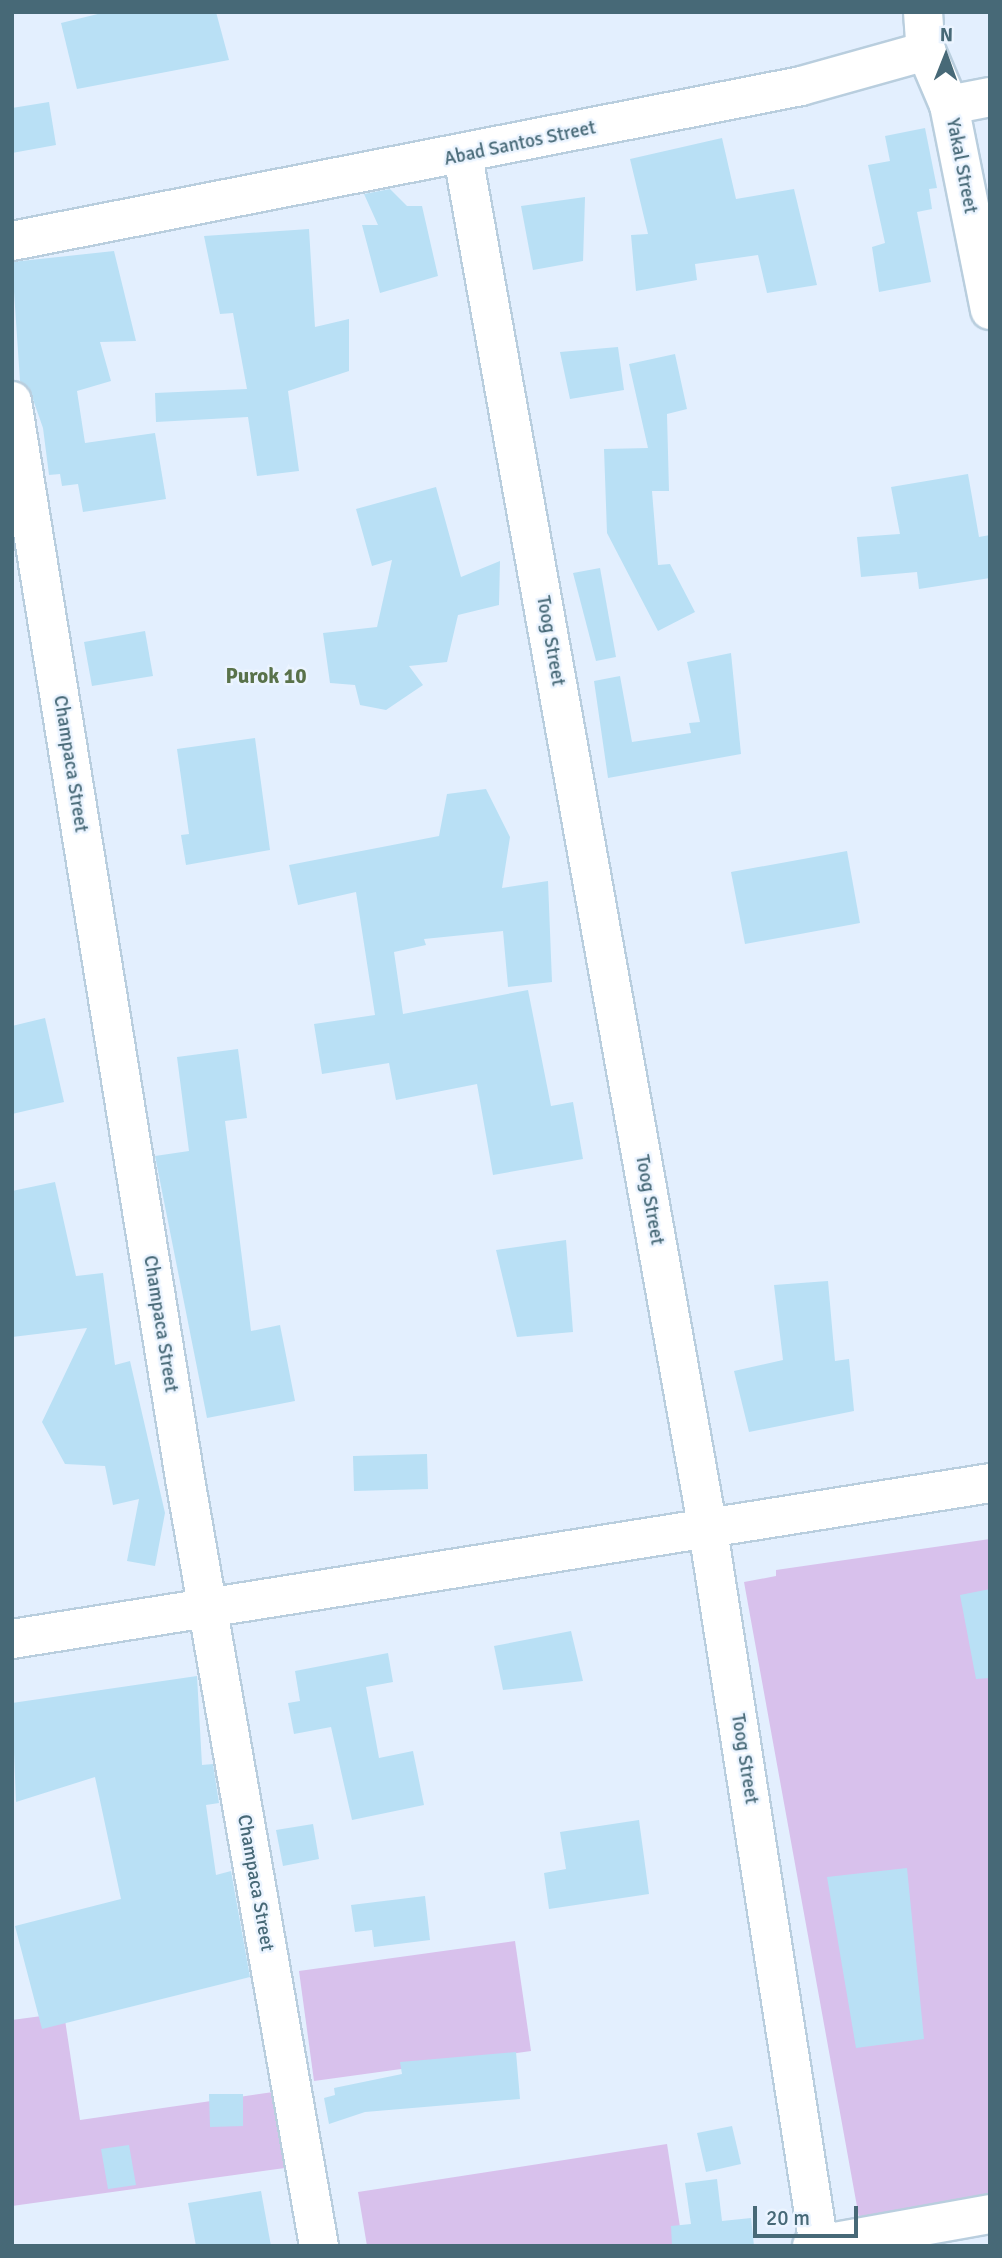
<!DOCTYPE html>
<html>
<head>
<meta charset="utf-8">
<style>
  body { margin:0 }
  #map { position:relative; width:1002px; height:2258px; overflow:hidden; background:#e3effe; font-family:Signika,sans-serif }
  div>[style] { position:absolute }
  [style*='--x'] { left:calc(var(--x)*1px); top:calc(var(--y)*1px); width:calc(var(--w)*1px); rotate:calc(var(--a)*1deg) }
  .green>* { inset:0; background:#d8c1ec }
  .building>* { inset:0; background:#b9e0f5 }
  .roads { filter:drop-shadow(2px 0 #b9cede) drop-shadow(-2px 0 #b9cede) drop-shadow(0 2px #b9cede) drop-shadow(0 -2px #b9cede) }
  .minor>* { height:38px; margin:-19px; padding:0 19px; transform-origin:19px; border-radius:19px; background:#fff }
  span { translate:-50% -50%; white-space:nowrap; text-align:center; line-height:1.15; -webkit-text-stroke:5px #ebf4ff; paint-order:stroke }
  .street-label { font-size:19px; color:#476977 }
  .neighbourhood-label { font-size:21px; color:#59724a; font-weight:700 }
  .frame { position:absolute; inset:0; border:14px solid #476977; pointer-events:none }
  .north { position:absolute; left:911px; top:21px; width:70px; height:70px; -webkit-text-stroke:5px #ebf4ff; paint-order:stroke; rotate:1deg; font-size:19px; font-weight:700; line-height:28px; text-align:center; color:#476977 }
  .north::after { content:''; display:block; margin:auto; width:24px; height:32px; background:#476977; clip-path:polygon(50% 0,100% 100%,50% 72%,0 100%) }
  .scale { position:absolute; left:753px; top:2206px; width:105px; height:32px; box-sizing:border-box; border:4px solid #476977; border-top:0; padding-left:9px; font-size:21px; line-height:24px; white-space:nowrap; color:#476977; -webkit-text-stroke:5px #ebf4ff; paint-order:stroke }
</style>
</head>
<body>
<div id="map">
  <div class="green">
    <i style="clip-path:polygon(990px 1539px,990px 2200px,860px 2223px,744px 1582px,776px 1576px,776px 1570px)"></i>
    <i style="clip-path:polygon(515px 1941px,531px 2051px,314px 2081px,299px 1971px)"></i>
    <i style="clip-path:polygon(64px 2013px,80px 2120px,280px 2091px,292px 2167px,12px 2206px,12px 2020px)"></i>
    <i style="clip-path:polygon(667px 2144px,683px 2246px,367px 2246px,358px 2192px)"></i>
  </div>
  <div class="building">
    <i style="clip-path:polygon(106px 12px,216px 12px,229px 60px,77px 89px,61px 23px)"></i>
    <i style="clip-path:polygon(49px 102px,56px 145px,12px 153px,12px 108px)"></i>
    <i style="clip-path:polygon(925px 128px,937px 188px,929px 189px,932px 209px,917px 212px,931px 282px,879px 292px,872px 247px,885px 243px,868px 165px,890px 161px,885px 136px)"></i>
    <i style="clip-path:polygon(722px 138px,736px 199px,794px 189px,817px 285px,767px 293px,758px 255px,695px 264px,697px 280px,636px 291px,631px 235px,648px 234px,630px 159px)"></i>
    <i style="clip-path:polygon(390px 189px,407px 206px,422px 206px,438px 276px,380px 293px,362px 225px,378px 225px,364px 194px)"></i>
    <i style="clip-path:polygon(585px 197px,583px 261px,533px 270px,521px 206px)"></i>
    <i style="clip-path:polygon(309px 229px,315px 327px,349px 319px,349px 371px,288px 391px,299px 471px,257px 476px,248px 417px,156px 422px,155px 393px,247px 389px,233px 313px,220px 314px,204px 236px)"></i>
    <i style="clip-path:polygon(114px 251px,136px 341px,100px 342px,111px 381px,77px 391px,85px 443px,155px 433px,166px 499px,83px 512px,78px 484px,62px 486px,60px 474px,49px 475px,43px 428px,29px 388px,20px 381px,12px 262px)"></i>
    <i style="clip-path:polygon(618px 347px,624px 390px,570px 399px,560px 352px)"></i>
    <i style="clip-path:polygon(675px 354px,687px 409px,667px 414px,669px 491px,652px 491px,658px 565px,670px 564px,695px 612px,658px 631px,607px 533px,604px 449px,648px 448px,629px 364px)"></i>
    <i style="clip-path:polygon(968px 474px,979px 537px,990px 535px,990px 578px,919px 589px,917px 572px,861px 577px,857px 537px,900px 534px,891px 487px)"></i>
    <i style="clip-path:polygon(436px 487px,461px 577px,500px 561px,499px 605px,458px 615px,447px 662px,409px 666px,423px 685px,386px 710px,360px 705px,355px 685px,330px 683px,323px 633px,377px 627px,392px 560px,372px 566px,356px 509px)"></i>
    <i style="clip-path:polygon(600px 568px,616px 657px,596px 661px,573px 573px)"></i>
    <i style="clip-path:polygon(145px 631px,153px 676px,92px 686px,84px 642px)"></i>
    <i style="clip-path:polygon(731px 653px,741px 754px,608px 778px,594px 681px,620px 676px,632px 742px,691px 733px,689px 723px,700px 722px,687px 662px)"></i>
    <i style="clip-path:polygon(255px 738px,270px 850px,186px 865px,181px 835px,189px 834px,177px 749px)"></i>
    <i style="clip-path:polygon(486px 789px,510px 837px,502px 888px,548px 881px,552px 982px,508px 987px,503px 931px,424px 939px,426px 945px,394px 952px,403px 1014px,528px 990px,551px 1106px,573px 1102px,583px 1159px,493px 1175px,477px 1084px,396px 1100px,389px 1063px,322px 1074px,314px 1024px,375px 1015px,356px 892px,298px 905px,289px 865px,439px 836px,447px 794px)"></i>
    <i style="clip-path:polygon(847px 851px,860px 923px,745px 944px,731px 872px)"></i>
    <i style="clip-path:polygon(45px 1018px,64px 1102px,12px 1114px,12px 1026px)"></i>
    <i style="clip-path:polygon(238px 1049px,247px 1118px,225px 1121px,251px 1331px,280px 1325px,295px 1401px,207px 1418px,155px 1156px,189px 1151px,177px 1057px)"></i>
    <i style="clip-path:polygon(55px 1182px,76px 1276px,103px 1273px,115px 1365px,130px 1361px,165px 1513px,155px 1566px,127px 1561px,139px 1499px,113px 1505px,105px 1466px,65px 1464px,42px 1422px,87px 1328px,12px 1337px,12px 1191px)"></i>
    <i style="clip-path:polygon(566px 1240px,573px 1332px,517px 1337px,496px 1250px)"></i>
    <i style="clip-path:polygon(828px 1281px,835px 1361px,849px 1359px,854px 1411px,749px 1432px,734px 1371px,783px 1360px,774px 1285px)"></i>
    <i style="clip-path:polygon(427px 1454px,428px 1489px,354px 1491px,353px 1456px)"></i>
    <i style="clip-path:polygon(990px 1589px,990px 1678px,976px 1679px,960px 1595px)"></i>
    <i style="clip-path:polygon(571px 1631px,583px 1681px,503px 1690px,494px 1646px)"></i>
    <i style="clip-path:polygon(388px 1653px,393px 1682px,366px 1687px,379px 1758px,413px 1751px,424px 1805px,352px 1820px,331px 1727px,294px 1734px,288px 1703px,300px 1701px,295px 1671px)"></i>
    <i style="clip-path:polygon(197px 1676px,202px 1765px,213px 1764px,219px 1803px,206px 1805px,216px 1875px,231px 1871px,250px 1977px,42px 2029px,15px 1926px,121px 1899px,95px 1777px,16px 1802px,12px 1703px)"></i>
    <i style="clip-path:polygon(639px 1820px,649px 1894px,549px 1909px,544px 1873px,566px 1869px,560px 1832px)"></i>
    <i style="clip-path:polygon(313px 1824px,319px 1859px,283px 1866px,276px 1830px)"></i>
    <i style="clip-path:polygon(907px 1868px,924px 2039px,856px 2048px,827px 1877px)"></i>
    <i style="clip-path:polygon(425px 1896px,430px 1940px,374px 1947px,372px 1930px,355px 1932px,351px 1905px)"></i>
    <i style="clip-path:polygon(516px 2052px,520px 2099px,365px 2112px,329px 2124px,324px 2098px,335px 2095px,334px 2088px,402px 2074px,400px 2062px)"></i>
    <i style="clip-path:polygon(209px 2094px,243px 2094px,243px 2126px,210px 2127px)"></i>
    <i style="clip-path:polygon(732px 2126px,741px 2164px,706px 2172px,697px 2133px)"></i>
    <i style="clip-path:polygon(129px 2145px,136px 2185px,108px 2189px,101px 2149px)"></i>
    <i style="clip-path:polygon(717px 2179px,722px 2221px,751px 2218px,754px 2246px,672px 2246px,671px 2226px,691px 2224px,685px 2183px)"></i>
    <i style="clip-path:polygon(261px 2191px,271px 2246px,196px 2246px,188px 2203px)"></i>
  </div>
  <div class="roads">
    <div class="minor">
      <i style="--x:923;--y:12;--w:39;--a:86"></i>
      <i style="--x:949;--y:105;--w:209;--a:78.7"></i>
      <i style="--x:463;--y:156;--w:1396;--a:79.89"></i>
      <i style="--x:708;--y:1530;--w:725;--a:81.19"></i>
      <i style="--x:12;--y:241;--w:804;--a:-11.11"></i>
      <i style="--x:801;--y:86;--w:130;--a:-15.6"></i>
      <i style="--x:926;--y:51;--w:59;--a:66.9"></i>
      <i style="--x:949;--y:105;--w:42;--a:-11"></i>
      <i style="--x:12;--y:401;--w:1092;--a:80.88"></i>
      <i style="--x:185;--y:1479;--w:779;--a:80.09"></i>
      <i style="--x:12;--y:1639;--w:990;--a:-9.06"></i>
      <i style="--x:812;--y:2246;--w:181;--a:-10.2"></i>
    </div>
  </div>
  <div class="street-label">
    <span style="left:520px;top:144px;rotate:-12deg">Abad Santos Street</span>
    <span style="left:961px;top:166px;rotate:79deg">Yakal Street</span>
    <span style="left:550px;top:641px;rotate:80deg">Toog Street</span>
    <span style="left:70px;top:764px;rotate:81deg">Champaca Street</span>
    <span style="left:649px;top:1200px;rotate:80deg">Toog Street</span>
    <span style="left:160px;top:1324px;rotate:81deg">Champaca Street</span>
    <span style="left:744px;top:1759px;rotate:81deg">Toog Street</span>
    <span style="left:255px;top:1883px;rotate:80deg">Champaca Street</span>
  </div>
  <div class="neighbourhood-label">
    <span style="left:266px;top:676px">Purok 10</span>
  </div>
  <div class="frame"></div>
  <div class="north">N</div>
  <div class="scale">20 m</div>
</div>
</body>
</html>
